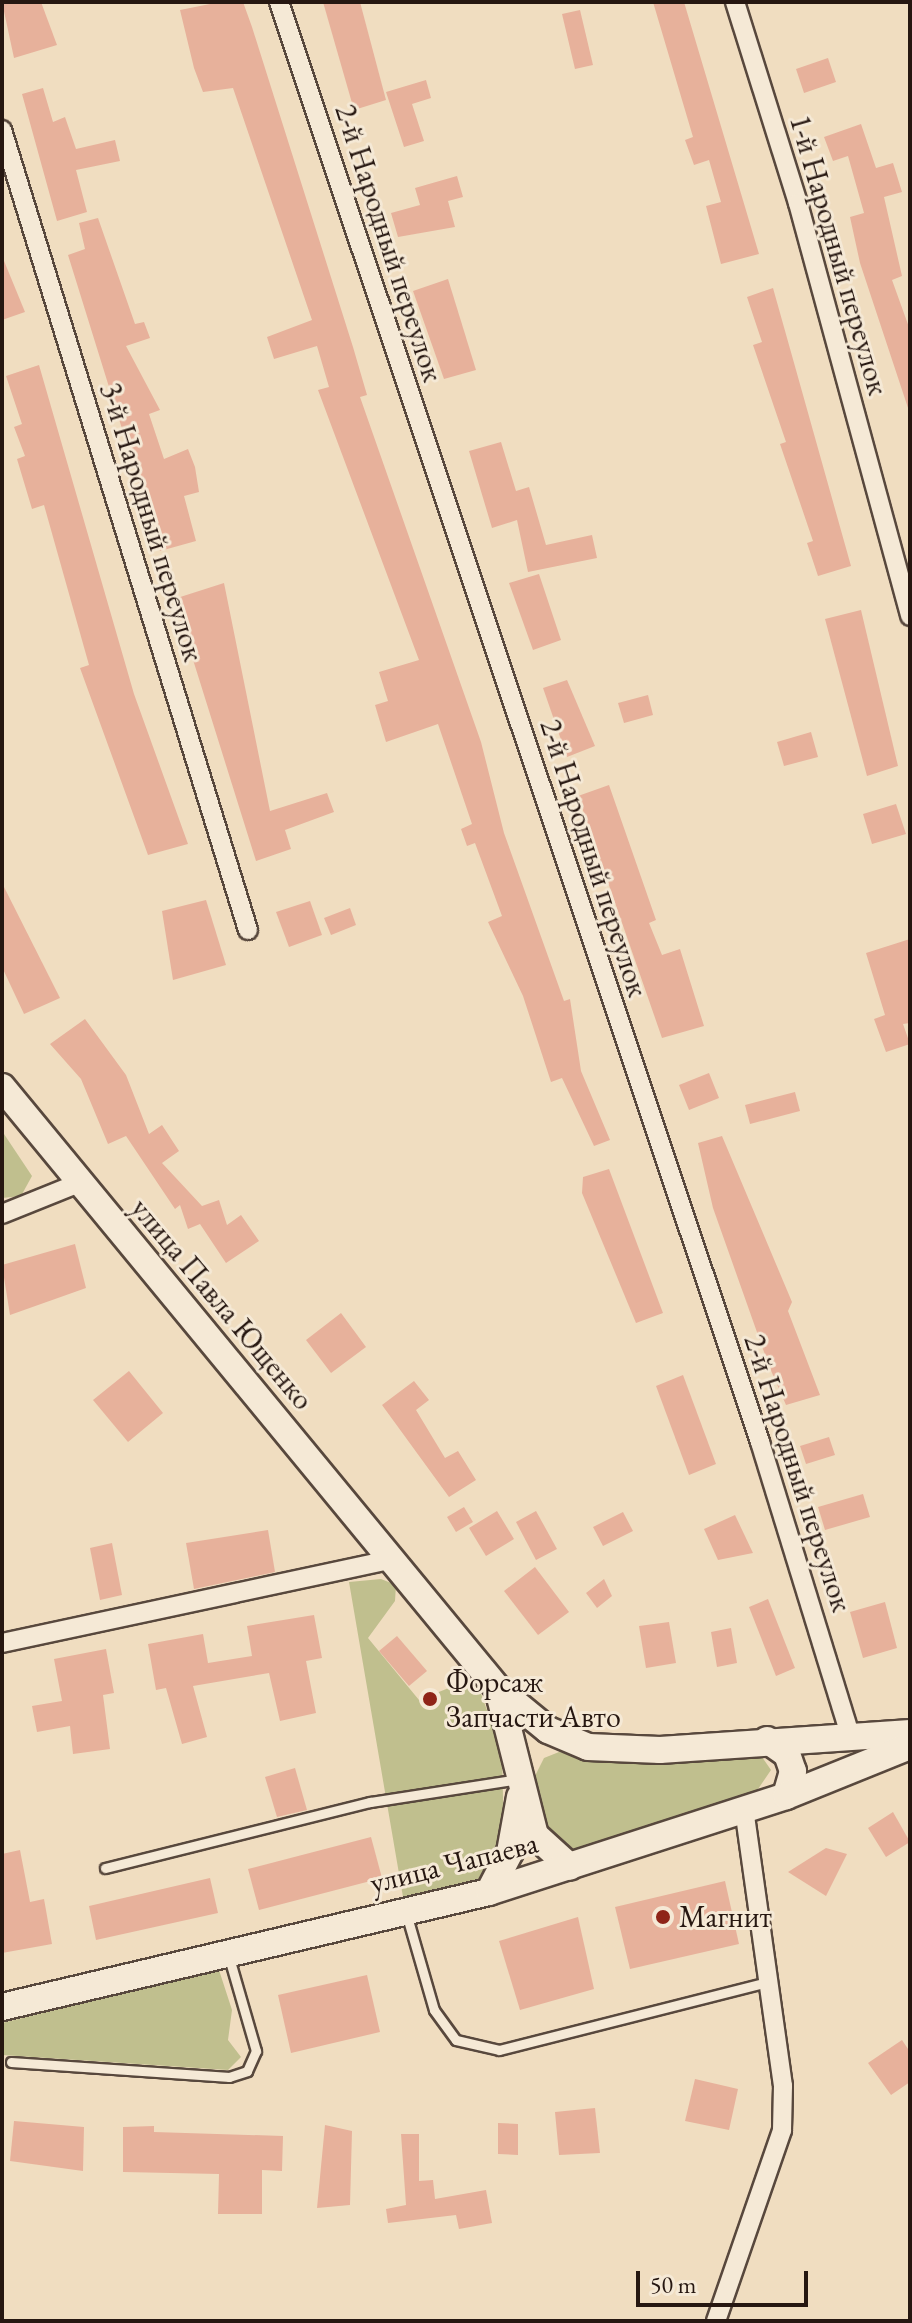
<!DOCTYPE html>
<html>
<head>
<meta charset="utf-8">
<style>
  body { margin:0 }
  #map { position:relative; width:912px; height:2323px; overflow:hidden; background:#f0ddc0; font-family:"EB Garamond",serif }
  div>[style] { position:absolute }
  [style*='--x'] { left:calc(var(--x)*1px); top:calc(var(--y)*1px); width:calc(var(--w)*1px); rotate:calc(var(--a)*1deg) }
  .green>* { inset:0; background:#c0bf8e }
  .building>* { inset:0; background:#e7b19b }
  .roads { filter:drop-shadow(2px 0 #58483d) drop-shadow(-2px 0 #58483d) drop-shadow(0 2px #58483d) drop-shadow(0 -2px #58483d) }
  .lane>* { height:9px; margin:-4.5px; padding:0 4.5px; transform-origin:4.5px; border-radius:4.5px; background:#f5e9d6 }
  .street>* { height:18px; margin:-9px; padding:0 9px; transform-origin:9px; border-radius:9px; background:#f5e9d6 }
  .secondary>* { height:26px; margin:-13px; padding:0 13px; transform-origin:13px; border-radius:13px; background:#f5e9d6 }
  .dots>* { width:22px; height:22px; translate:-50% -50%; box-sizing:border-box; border:4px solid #f5e9d6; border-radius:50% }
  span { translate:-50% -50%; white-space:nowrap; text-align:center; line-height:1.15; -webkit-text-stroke:6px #f5e9d6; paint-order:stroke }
  .street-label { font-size:30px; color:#261711 }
  .poi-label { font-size:30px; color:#261711 }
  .left { translate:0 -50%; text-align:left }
  .frame { position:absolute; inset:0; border:4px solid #261711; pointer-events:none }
  .scale { position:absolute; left:636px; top:2271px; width:172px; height:36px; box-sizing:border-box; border:4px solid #261711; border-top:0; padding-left:10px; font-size:24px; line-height:28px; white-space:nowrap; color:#261711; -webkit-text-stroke:6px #f5e9d6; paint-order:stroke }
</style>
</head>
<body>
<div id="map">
  <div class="green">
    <i style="clip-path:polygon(2px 1131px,32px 1176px,21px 1196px,2px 1198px)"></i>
    <i style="clip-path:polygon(381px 1579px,396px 1585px,395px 1601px,368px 1638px,419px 1700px,466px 1681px,479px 1688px,502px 1752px,504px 1842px,485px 1879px,403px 1897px,349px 1582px)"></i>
    <i style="clip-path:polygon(559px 1752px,617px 1763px,745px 1754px,762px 1757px,771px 1770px,754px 1795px,576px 1850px,541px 1829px,533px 1780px,544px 1758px)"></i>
    <i style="clip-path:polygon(219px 1970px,232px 2010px,228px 2040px,241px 2057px,228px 2070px,2px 2055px,2px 2023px)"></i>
  </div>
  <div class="building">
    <i style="clip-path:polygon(2px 2px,41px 2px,57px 45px,14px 58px)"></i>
    <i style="clip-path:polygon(220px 2px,243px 2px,252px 27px,353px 347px,367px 395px,360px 397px,481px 742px,504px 833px,564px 1001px,570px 999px,581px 1071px,610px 1140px,594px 1146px,562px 1078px,551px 1082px,523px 996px,488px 922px,502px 916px,475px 843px,467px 846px,461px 829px,472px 824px,438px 724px,386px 742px,375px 705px,388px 701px,379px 672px,419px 660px,318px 390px,329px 387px,317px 346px,274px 359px,267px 337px,312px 320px,233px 88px,203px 92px,194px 68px,180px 10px)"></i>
    <i style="clip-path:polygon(323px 2px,360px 2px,386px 100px,354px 110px)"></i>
    <i style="clip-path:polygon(653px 2px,684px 2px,759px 254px,721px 264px,706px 206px,721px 202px,709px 160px,694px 165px,685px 140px,693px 137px)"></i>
    <i style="clip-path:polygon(580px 10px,593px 65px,575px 69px,562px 14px)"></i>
    <i style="clip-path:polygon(828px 58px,836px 82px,804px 93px,796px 69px)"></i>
    <i style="clip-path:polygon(426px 80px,431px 98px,412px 104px,424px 141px,404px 147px,386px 92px)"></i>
    <i style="clip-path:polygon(43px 88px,53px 122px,65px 117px,76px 149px,115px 140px,120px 161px,76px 170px,87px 212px,57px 221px,22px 94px)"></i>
    <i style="clip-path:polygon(861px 124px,876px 168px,893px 163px,902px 192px,884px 197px,902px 276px,892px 280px,910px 330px,910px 414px,860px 263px,850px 217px,864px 213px,848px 156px,833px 161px,824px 137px)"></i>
    <i style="clip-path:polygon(457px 176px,463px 197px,448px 201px,455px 227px,398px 237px,391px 213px,420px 205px,415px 188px)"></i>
    <i style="clip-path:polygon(98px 218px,135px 324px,144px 322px,150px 338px,126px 346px,160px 410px,149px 414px,164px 459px,188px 449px,195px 467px,199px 492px,184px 496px,196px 541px,160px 551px,68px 255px,85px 249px,79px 223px)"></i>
    <i style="clip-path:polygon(2px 256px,25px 312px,2px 320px)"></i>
    <i style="clip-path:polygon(448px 279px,476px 370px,444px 379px,413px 291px)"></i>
    <i style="clip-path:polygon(773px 288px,851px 566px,818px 576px,807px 543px,813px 541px,780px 444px,786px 442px,753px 345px,762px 342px,747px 297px)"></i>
    <i style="clip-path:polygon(39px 365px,134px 694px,188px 844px,148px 855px,80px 668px,89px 665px,44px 505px,32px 509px,17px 459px,25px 456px,14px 427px,22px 424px,6px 376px)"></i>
    <i style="clip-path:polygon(501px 442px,516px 491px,529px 487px,546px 545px,592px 535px,597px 558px,528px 572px,517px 520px,492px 528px,469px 451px)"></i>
    <i style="clip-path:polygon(539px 574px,561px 640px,533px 650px,509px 583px)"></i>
    <i style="clip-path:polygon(224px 583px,270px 811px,327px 793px,334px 812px,285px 830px,291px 849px,256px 861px,174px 599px)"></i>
    <i style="clip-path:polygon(861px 610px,898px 766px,867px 776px,825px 619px)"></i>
    <i style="clip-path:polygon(567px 680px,595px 746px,567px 757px,543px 688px)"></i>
    <i style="clip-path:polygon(648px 695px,653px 715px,624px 723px,618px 703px)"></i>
    <i style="clip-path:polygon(811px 732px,818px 757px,784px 766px,777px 742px)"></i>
    <i style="clip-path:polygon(609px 785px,656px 920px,649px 923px,662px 955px,680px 949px,704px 1026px,662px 1038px,578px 796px)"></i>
    <i style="clip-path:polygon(896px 804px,906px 834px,872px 844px,863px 814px)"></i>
    <i style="clip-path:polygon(2px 883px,60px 998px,24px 1014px,2px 967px)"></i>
    <i style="clip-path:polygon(206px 900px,226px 965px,173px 980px,162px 911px)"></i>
    <i style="clip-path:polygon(310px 901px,322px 935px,289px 947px,276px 912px)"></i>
    <i style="clip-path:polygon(350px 908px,356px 925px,331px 935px,324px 918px)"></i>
    <i style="clip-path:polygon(910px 939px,910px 1023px,903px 1024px,910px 1044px,886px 1052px,874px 1019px,885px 1015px,866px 953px)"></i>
    <i style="clip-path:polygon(85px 1019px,126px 1075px,149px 1134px,162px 1125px,179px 1151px,162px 1163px,202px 1206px,219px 1200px,227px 1225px,241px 1215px,259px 1241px,226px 1263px,200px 1224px,188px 1229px,180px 1205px,175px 1209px,126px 1136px,108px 1144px,81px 1079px,50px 1044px)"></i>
    <i style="clip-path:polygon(709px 1073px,719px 1098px,689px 1110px,679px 1085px)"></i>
    <i style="clip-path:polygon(795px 1092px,800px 1111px,750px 1124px,745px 1105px)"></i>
    <i style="clip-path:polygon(722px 1136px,792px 1302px,788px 1311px,820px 1395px,786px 1405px,769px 1366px,713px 1208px,698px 1143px)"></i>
    <i style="clip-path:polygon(609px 1169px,663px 1313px,636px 1323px,582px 1193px,583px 1177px)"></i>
    <i style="clip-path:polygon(75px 1244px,86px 1288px,10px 1315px,2px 1265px)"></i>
    <i style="clip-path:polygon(341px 1313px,366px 1347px,331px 1373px,306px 1340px)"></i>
    <i style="clip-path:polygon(129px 1371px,163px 1413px,128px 1442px,93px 1400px)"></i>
    <i style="clip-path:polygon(683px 1375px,716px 1464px,689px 1475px,656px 1386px)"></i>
    <i style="clip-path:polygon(414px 1381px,429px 1400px,416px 1410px,445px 1458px,458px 1451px,476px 1480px,449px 1497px,382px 1405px)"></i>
    <i style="clip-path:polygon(829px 1437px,835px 1455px,806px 1464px,800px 1446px)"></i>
    <i style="clip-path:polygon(863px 1494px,870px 1517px,825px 1530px,818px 1507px)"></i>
    <i style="clip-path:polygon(464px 1507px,473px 1522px,456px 1532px,447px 1517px)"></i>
    <i style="clip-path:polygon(497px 1511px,514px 1539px,486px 1556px,469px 1528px)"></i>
    <i style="clip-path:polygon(536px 1511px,557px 1549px,536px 1560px,516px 1522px)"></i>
    <i style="clip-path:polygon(623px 1512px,633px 1531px,603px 1546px,593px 1527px)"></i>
    <i style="clip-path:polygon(735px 1515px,753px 1553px,718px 1560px,704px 1529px)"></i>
    <i style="clip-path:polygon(268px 1530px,275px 1572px,194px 1589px,186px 1543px)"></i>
    <i style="clip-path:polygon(112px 1543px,122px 1595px,100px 1600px,90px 1548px)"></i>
    <i style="clip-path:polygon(535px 1567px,569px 1612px,538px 1635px,504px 1591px)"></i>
    <i style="clip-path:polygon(604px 1579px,612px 1596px,597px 1608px,586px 1593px)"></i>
    <i style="clip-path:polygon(768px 1599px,795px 1668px,776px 1676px,749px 1607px)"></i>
    <i style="clip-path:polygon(885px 1602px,897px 1648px,863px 1658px,850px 1612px)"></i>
    <i style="clip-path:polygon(314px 1615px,322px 1658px,306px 1661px,316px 1713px,280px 1721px,269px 1673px,193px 1686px,207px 1737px,182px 1744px,166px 1688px,156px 1690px,148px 1644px,203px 1634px,208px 1663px,252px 1656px,247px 1626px)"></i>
    <i style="clip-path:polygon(669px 1622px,676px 1663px,646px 1668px,639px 1626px)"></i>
    <i style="clip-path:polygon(731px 1628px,737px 1663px,717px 1667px,711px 1632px)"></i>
    <i style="clip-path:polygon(397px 1636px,427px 1671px,409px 1686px,379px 1651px)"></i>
    <i style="clip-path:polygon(106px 1649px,114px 1693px,103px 1695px,110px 1749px,73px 1754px,70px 1726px,37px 1732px,32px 1706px,62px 1701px,54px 1659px)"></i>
    <i style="clip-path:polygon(295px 1768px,307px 1810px,277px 1817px,265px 1777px)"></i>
    <i style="clip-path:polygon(893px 1812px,910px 1842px,886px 1857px,868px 1828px)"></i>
    <i style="clip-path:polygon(371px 1837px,382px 1878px,259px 1910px,248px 1869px)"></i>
    <i style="clip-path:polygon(826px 1848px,847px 1854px,826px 1896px,788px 1872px)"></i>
    <i style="clip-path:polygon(20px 1850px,30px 1902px,44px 1899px,52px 1944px,2px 1953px,2px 1854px)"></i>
    <i style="clip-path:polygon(210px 1878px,218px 1913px,96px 1940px,89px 1906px)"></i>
    <i style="clip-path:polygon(725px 1881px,739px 1944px,630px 1969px,615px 1907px)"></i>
    <i style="clip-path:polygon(578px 1917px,594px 1989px,520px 2010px,499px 1941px)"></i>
    <i style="clip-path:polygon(367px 1975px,380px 2032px,291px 2053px,278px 1995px)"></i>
    <i style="clip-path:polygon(902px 2040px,910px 2052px,910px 2082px,891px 2095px,868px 2063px)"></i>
    <i style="clip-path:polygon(695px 2079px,738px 2089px,729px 2130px,685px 2121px)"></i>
    <i style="clip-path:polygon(595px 2108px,600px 2153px,559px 2155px,555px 2112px)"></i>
    <i style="clip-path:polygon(14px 2121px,84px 2127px,83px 2171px,10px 2161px)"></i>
    <i style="clip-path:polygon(498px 2123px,518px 2124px,518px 2155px,498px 2154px)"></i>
    <i style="clip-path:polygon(325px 2125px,352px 2131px,350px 2205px,317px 2208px)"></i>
    <i style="clip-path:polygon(154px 2126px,154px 2132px,283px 2136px,282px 2171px,262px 2170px,262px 2214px,218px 2214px,219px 2174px,123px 2172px,123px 2127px)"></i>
    <i style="clip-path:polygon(401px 2134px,419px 2134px,419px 2181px,433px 2180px,435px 2199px,486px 2190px,492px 2223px,459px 2229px,456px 2215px,388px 2223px,386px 2209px,406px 2205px)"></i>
  </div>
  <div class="roads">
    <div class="lane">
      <i style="--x:105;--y:1868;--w:273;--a:-14"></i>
      <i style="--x:370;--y:1802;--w:151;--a:-8.8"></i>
      <i style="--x:406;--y:1913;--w:101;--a:73.9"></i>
      <i style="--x:434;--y:2010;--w:37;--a:54"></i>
      <i style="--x:456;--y:2040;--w:44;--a:13.1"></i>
      <i style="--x:499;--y:2050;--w:277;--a:-14.2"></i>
      <i style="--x:11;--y:2062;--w:219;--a:3.9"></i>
      <i style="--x:229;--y:2077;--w:19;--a:-18"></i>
      <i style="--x:247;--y:2071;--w:22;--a:-66"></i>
      <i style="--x:256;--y:2051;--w:101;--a:-106.1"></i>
    </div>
    <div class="street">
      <i style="--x:279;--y:2;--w:1518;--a:71.53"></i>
      <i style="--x:760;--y:1442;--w:306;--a:72.9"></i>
      <i style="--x:735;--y:2;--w:211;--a:72.6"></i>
      <i style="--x:798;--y:203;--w:428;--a:74.8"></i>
      <i style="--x:2;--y:130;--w:837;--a:72.91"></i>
      <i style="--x:2;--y:1214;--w:83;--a:-21.9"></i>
      <i style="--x:2;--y:1643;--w:402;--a:-12.1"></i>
      <i style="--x:716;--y:2321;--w:202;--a:-70.9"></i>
      <i style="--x:782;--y:2130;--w:44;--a:-88.7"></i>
      <i style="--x:783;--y:2086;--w:279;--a:-98"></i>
    </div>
    <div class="secondary">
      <i style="--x:2;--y:1087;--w:780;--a:50.51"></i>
      <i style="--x:498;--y:1689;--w:65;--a:39.4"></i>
      <i style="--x:548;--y:1730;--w:43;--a:23"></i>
      <i style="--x:588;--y:1747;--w:72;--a:2.4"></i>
      <i style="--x:660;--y:1750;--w:251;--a:-3.9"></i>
      <i style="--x:498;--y:1689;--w:151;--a:75.8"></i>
      <i style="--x:535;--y:1835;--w:47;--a:42.4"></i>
      <i style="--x:767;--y:1740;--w:24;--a:35"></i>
      <i style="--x:787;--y:1754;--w:18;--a:71"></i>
      <i style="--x:793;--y:1771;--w:26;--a:106"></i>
      <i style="--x:489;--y:1892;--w:45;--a:-62.3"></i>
      <i style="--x:510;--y:1852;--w:56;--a:-79.7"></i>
      <i style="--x:2;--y:2007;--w:500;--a:-13.29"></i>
      <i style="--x:489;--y:1892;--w:312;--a:-17.9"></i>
      <i style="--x:786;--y:1796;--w:134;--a:-22"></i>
    </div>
  </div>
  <div class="dots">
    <i style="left:430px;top:1699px;background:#8f2418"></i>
    <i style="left:663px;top:1917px;background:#8f2418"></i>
  </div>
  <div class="street-label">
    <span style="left:389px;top:243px;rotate:72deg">2-й Народный переулок</span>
    <span style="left:839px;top:255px;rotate:74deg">1-й Народный переулок</span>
    <span style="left:152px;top:522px;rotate:73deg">3-й Народный переулок</span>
    <span style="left:594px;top:858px;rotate:72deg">2-й Народный переулок</span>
    <span style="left:222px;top:1304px;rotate:50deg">улица Павла Ющенко</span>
    <span style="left:798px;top:1473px;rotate:72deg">2-й Народный переулок</span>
    <span style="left:454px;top:1863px;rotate:-14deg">улица Чапаева</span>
  </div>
  <div class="poi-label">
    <span class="left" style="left:446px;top:1699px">Форсаж<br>Запчасти Авто</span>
    <span class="left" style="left:679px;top:1917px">Магнит</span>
  </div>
  <div class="frame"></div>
  <div class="scale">50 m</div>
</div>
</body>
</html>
